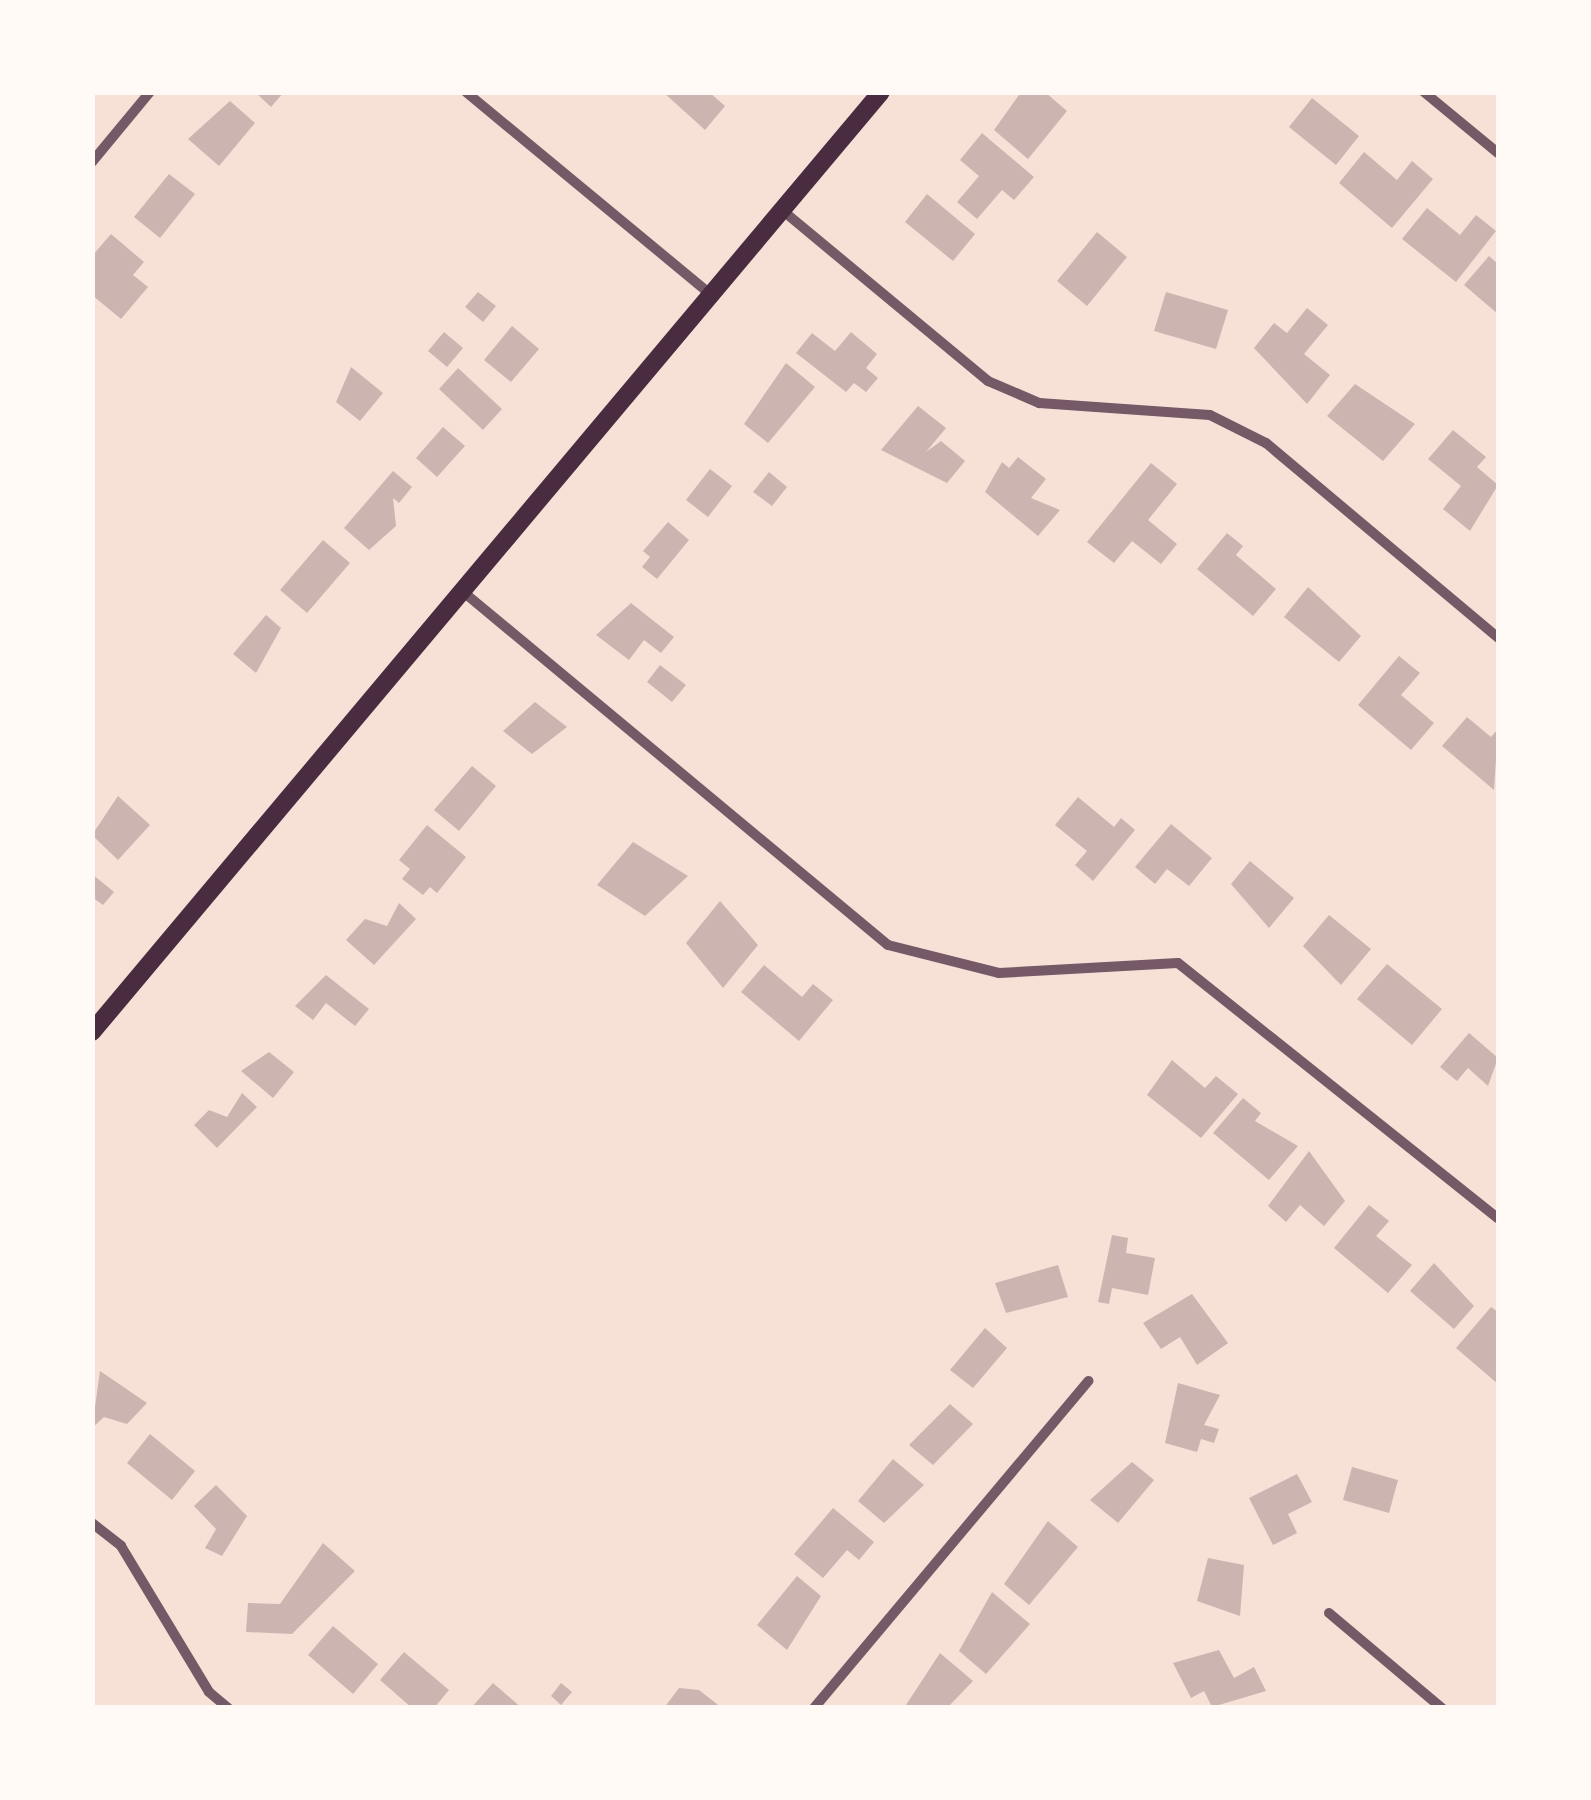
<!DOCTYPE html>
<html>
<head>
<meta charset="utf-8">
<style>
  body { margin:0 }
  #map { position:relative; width:1591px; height:1800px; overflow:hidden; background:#f7e1d7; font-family:Commissioner,sans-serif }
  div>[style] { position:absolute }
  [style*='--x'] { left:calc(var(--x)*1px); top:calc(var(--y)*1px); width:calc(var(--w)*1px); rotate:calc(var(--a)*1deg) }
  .building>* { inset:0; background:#ccb4b1 }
  .minor>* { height:10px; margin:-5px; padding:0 5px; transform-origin:5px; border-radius:5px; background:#755966 }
  .secondary>* { height:18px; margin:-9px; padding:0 9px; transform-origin:9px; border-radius:9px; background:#4a2c40 }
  span { translate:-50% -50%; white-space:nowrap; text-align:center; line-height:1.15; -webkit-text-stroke:8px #fffaf5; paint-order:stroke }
  .frame { position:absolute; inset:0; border:95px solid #fffaf5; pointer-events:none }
</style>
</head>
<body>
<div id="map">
  <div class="building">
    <i style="clip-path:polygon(255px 92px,284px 92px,271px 107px)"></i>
    <i style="clip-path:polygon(663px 92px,709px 92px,725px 106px,705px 130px)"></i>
    <i style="clip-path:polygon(1021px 92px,1045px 92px,1067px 111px,1028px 159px,994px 130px)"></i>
    <i style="clip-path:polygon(1312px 98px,1359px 136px,1336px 165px,1289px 127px)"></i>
    <i style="clip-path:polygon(230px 101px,255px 123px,219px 166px,188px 139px)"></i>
    <i style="clip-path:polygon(982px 133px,1034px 177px,1014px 200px,1002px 190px,977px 219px,957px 202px,979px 176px,960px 160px)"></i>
    <i style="clip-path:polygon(1364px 152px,1397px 180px,1412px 161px,1433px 179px,1392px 228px,1339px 183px)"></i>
    <i style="clip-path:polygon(169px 174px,195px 194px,160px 238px,134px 217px)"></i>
    <i style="clip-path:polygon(927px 194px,975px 234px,953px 261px,905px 222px)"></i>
    <i style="clip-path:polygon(1427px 208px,1460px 235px,1476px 215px,1496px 231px,1456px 282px,1402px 239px)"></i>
    <i style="clip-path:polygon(1097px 232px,1127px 257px,1087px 306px,1057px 281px)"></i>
    <i style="clip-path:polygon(111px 234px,144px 262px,133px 275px,148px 287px,121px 319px,92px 295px,92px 256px)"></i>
    <i style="clip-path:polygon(1489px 256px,1498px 264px,1498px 314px,1464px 285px)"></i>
    <i style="clip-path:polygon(478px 292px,496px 306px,483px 322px,465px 307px)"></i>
    <i style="clip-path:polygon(1166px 292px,1228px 310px,1216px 349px,1154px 331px)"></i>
    <i style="clip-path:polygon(1307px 308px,1328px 325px,1304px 354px,1330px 375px,1307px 404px,1254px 348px,1274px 323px,1287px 333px)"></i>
    <i style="clip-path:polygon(512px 326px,539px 349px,511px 382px,484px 360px)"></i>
    <i style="clip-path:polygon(444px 332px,463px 348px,447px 367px,428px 351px)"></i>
    <i style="clip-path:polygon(851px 332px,877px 354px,866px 368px,878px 378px,866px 392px,854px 383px,846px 392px,796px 353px,812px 333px,835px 351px)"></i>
    <i style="clip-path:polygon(786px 363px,815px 387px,768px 443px,744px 424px)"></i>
    <i style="clip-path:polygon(351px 367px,383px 393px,360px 421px,336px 402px)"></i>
    <i style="clip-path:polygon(458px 368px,502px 409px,483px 430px,439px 389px)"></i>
    <i style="clip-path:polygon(1355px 384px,1415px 424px,1383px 461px,1327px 416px)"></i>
    <i style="clip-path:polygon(918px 406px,946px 428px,926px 452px,941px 441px,965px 461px,947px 483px,881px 450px)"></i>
    <i style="clip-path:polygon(443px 427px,465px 446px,437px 477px,416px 458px)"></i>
    <i style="clip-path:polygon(1453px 430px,1486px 457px,1477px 467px,1498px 485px,1470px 531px,1443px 509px,1461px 486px,1428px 459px)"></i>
    <i style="clip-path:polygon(1018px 457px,1046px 479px,1031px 498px,1060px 510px,1038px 536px,985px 492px,1002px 462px,1009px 468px)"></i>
    <i style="clip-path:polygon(1151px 463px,1177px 484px,1148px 520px,1177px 544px,1161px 564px,1132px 541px,1114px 563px,1087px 542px)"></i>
    <i style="clip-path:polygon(710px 469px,732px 486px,708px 517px,686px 500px)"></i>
    <i style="clip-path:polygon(393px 471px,412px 487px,399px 503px,393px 498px,396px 526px,369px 550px,344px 528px)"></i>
    <i style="clip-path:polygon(769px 472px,787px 487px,772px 506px,753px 492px)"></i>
    <i style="clip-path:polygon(668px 522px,689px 540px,657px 579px,642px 567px,650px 557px,643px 551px)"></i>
    <i style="clip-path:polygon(1227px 533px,1243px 546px,1236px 555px,1276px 589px,1253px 616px,1197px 569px)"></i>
    <i style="clip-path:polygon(323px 540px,350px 563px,307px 613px,280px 590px)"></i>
    <i style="clip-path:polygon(1308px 587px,1361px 636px,1339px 662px,1284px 617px)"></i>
    <i style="clip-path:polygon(631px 603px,674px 637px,661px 653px,644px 640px,629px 660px,596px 635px)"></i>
    <i style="clip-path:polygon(266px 615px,281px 628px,256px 673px,233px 654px)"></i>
    <i style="clip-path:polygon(1399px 656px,1420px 673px,1401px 695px,1434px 723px,1411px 750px,1358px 705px)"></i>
    <i style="clip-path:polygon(660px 665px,686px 685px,672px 702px,647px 682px)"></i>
    <i style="clip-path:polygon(535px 702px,567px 727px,532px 754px,503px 731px)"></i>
    <i style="clip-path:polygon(1467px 717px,1491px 737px,1498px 729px,1494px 790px,1442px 746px)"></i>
    <i style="clip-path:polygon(472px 766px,496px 786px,459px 831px,434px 810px)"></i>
    <i style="clip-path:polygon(118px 796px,150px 825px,118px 860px,92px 835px)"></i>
    <i style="clip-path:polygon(1078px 797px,1114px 827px,1121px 818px,1135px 830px,1093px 881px,1075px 865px,1087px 851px,1055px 825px)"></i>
    <i style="clip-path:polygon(1171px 824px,1212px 858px,1189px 886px,1167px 869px,1155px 884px,1135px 867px)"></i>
    <i style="clip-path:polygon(427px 825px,466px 857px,437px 893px,430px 887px,423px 895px,402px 879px,410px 869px,399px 860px)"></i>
    <i style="clip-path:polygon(633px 842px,688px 876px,645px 916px,597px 885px)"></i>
    <i style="clip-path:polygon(1250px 861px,1294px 898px,1269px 928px,1231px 884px)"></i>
    <i style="clip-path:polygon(92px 874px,114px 892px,103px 905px,92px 897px)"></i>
    <i style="clip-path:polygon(720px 901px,758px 945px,723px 988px,686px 943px)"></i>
    <i style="clip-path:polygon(399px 903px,416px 919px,374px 965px,346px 940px,365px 919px,387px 926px)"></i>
    <i style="clip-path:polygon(1329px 915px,1371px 949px,1341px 985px,1303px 946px)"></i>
    <i style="clip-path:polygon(1387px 964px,1442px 1009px,1412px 1045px,1357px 999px)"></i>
    <i style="clip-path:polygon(764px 965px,802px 997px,813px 984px,833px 1000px,799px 1041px,741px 992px)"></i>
    <i style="clip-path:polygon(326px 975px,369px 1009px,355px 1026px,326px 1003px,313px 1020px,295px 1006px)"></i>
    <i style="clip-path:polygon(1469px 1033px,1498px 1058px,1488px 1086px,1468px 1068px,1457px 1081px,1440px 1067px)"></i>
    <i style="clip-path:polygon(269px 1052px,294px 1072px,273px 1098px,241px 1071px)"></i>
    <i style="clip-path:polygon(1172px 1060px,1205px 1088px,1216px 1076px,1238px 1094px,1201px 1138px,1147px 1095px)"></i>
    <i style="clip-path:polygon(242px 1093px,257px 1107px,217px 1148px,194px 1125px,209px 1110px,227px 1117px)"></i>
    <i style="clip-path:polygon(1243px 1098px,1261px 1113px,1255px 1121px,1298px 1146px,1269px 1180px,1213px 1133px)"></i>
    <i style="clip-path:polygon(1309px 1151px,1345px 1201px,1324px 1226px,1300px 1205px,1286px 1222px,1268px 1206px)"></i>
    <i style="clip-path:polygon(1369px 1205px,1389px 1221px,1376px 1236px,1412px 1265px,1388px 1293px,1334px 1248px)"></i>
    <i style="clip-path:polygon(1112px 1235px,1128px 1238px,1126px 1253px,1155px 1258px,1148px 1295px,1112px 1288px,1109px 1304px,1098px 1302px)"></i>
    <i style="clip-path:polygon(1434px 1263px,1474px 1306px,1454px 1329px,1410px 1291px)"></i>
    <i style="clip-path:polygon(1058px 1265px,1068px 1297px,1006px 1313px,995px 1283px)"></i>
    <i style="clip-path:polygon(1192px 1294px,1228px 1343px,1197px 1365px,1180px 1337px,1161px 1349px,1143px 1323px)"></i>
    <i style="clip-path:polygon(1491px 1307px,1498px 1312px,1498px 1384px,1456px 1348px)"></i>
    <i style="clip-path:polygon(985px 1328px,1007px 1348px,973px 1388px,950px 1370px)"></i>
    <i style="clip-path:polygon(100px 1371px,147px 1403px,127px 1424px,104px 1417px,92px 1428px)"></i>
    <i style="clip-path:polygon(1178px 1383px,1220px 1395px,1204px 1425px,1219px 1429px,1214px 1443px,1201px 1439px,1197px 1452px,1165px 1443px)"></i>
    <i style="clip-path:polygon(950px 1404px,973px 1424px,933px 1465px,909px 1445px)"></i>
    <i style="clip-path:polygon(150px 1434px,195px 1471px,172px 1500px,127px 1463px)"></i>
    <i style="clip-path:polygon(893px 1459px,924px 1485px,884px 1523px,858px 1501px)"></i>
    <i style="clip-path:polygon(1132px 1462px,1154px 1480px,1118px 1523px,1090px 1500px)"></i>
    <i style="clip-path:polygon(1352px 1467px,1398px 1480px,1389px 1513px,1343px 1500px)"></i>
    <i style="clip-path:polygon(1297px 1474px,1312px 1502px,1288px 1514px,1297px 1533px,1273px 1545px,1249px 1498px)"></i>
    <i style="clip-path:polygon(216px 1485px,247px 1516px,222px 1556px,205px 1548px,216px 1529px,194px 1506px)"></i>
    <i style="clip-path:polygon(833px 1508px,874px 1542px,859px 1560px,847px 1550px,823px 1578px,794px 1554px)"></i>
    <i style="clip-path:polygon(1048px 1521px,1078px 1547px,1029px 1605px,1004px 1584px)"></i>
    <i style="clip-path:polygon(323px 1543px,355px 1571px,292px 1634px,246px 1632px,248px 1603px,280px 1604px)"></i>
    <i style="clip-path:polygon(1208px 1558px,1244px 1565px,1240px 1616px,1197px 1601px)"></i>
    <i style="clip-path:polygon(797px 1576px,821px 1596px,787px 1650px,757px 1625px)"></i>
    <i style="clip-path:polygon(992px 1592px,1030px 1624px,986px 1674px,959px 1651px)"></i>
    <i style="clip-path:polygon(333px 1626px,378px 1664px,353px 1694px,308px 1655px)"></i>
    <i style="clip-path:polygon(1219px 1650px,1234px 1678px,1254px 1667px,1266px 1691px,1212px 1707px,1204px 1691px,1191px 1698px,1173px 1663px)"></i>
    <i style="clip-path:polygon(404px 1652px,449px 1690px,434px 1708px,412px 1708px,380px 1680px)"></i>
    <i style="clip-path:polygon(940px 1653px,973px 1681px,947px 1708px,904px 1708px)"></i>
    <i style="clip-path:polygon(493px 1683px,522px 1708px,471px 1708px)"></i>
    <i style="clip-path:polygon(561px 1683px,572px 1692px,561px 1705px,551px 1696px)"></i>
    <i style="clip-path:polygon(679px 1688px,699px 1690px,722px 1708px,664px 1708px)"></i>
  </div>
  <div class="minor">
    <i style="--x:466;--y:92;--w:317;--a:39.6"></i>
    <i style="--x:1424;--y:92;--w:96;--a:39.5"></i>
    <i style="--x:92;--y:162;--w:91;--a:-50.4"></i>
    <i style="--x:782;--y:210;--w:268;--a:39.7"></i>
    <i style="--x:988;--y:381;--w:56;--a:23.3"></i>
    <i style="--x:1039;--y:403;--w:171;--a:4"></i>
    <i style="--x:1210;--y:415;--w:63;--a:26.6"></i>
    <i style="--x:1266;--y:443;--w:303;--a:40"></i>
    <i style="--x:461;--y:590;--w:555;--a:39.74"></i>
    <i style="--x:888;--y:945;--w:114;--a:14.2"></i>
    <i style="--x:999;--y:973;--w:179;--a:-3.2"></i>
    <i style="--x:1178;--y:963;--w:409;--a:38.6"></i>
    <i style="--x:92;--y:1523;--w:37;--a:38"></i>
    <i style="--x:121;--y:1546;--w:170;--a:58.9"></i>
    <i style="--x:209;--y:1692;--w:25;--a:40"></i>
    <i style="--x:1329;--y:1613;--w:148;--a:40.1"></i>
    <i style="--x:814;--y:1708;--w:427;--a:-50"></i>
  </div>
  <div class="secondary">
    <i style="--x:92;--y:1032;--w:1227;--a:-49.99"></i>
  </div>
  <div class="frame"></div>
</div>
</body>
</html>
